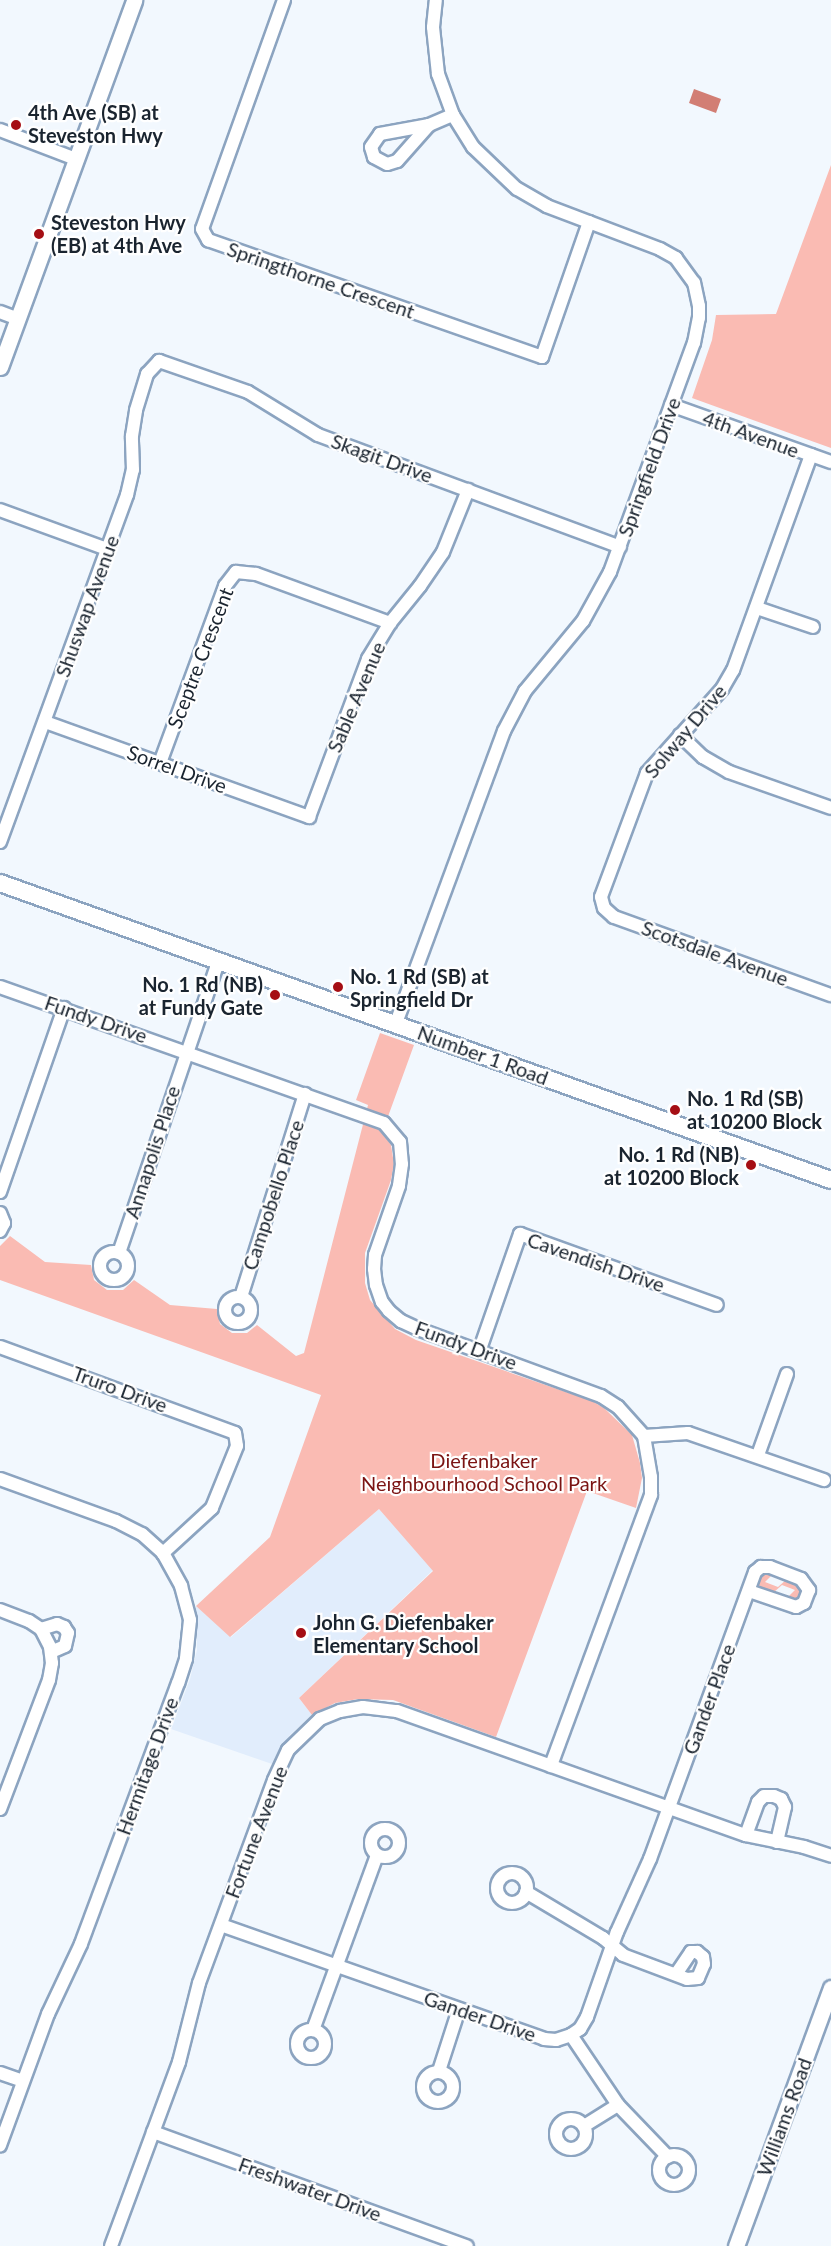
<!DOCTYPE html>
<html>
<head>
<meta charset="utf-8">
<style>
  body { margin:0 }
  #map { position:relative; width:831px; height:2246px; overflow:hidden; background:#f2f8fe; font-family:Lato,sans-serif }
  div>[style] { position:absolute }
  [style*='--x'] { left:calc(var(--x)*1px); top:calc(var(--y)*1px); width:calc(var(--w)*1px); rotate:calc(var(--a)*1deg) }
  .built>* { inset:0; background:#e1edfc }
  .green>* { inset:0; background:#fabbb3 }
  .water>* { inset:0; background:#d27e74 }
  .roads { filter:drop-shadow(2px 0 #8ca4c0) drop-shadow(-2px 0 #8ca4c0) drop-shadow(0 2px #8ca4c0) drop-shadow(0 -2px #8ca4c0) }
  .minor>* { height:12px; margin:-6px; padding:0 6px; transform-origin:6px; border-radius:6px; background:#fff }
  .minor>.ring { margin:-6px; padding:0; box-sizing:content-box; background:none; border:12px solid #fff; border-radius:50% }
  .tertiary>* { height:15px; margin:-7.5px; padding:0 7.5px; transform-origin:7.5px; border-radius:7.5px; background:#fff }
  .secondary>* { height:16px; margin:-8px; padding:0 8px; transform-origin:8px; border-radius:8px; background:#fff }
  .dots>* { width:16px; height:16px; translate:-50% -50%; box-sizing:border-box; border:3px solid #fff; border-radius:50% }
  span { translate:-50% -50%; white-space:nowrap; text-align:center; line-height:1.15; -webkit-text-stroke:4.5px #fff; paint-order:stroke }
  .poi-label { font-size:20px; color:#1a242f; font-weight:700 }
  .left { translate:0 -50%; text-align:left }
  .right { translate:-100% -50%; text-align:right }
  .street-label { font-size:20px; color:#1a242f }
  .park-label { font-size:20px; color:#7b1413 }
</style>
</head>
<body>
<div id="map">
  <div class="built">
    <i style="clip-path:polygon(379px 1509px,433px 1570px,299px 1698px,312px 1715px,290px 1735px,272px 1764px,171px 1729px,190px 1679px,197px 1650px,196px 1606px,231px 1637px)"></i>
  </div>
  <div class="green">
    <i style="clip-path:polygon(831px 165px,831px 448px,692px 398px,712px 340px,716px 315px,776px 314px)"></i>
    <i style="clip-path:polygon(380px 1033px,414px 1045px,382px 1133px,391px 1145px,394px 1164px,391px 1180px,365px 1253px,365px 1283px,370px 1300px,395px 1329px,416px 1340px,592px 1401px,604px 1408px,632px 1435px,640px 1463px,642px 1478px,636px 1508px,587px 1491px,496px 1737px,393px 1700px,358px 1699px,335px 1703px,312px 1715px,299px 1698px,433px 1571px,379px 1509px,230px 1637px,196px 1606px,270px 1537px,321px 1395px,0 1280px,0 1246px,10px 1236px,45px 1262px,91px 1265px,94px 1280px,107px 1290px,123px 1290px,134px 1280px,170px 1305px,217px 1309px,220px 1324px,232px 1333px,247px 1333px,257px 1325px,296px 1356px,304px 1353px,368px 1105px,356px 1100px)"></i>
    <i style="clip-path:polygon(768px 1572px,773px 1574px,765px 1582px,778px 1587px,787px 1579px,797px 1583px,802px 1589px,800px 1597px,793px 1600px,787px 1598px,795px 1590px,782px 1585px,773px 1593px,760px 1587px,757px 1582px,760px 1576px)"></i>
  </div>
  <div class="water">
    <i style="clip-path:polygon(694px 89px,721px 99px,716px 113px,689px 103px)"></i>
  </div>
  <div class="roads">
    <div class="minor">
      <i style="--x:284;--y:0;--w:243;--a:109.7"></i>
      <i style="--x:202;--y:229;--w:13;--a:61"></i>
      <i style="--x:208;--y:240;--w:354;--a:19.3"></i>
      <i style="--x:542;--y:357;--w:143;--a:-70.8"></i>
      <i style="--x:429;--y:125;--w:48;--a:131.6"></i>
      <i style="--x:397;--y:161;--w:10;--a:163"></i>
      <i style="--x:387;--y:164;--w:15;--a:-152"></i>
      <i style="--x:374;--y:157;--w:10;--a:-107"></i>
      <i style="--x:371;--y:147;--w:16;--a:-55"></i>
      <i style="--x:380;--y:134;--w:50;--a:-10.4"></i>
      <i style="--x:429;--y:125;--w:26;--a:-23"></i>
      <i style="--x:0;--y:130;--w:81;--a:20.9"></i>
      <i style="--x:0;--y:312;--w:19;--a:21"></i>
      <i style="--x:671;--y:405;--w:170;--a:19.6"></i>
      <i style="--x:811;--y:455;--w:229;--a:109.9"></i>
      <i style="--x:733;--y:670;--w:22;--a:120"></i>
      <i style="--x:722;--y:689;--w:113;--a:131.8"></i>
      <i style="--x:647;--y:773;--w:132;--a:110.4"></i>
      <i style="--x:601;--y:897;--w:11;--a:75"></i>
      <i style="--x:604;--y:908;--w:13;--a:42"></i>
      <i style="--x:614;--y:917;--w:231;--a:19.8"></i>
      <i style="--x:0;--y:510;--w:114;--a:20"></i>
      <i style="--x:757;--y:608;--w:59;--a:18.7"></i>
      <i style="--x:45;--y:722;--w:281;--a:19.8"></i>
      <i style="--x:309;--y:817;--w:169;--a:-69.5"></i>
      <i style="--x:368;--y:659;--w:42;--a:-58.6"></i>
      <i style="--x:390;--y:623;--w:48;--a:-51"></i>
      <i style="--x:420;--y:586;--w:41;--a:-55.9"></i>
      <i style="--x:443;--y:552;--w:67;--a:-68"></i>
      <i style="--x:680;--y:735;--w:32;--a:44"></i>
      <i style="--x:703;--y:757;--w:30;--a:30"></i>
      <i style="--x:729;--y:772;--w:108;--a:19.4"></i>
      <i style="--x:160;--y:763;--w:189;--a:-69.8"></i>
      <i style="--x:225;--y:586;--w:18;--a:-52"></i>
      <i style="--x:236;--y:572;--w:20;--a:6"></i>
      <i style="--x:256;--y:574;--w:143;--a:20.1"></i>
      <i style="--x:0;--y:842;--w:370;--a:-69.9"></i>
      <i style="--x:127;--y:495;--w:26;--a:-77"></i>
      <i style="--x:133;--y:470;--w:34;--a:-92"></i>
      <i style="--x:132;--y:436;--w:26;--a:-81"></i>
      <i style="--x:136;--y:410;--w:38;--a:-73"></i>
      <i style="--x:147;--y:374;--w:18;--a:-47"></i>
      <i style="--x:159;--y:361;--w:94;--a:19.2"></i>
      <i style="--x:248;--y:392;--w:82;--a:31.6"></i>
      <i style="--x:318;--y:435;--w:322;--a:20.3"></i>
      <i style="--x:0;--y:987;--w:407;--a:19.5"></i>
      <i style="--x:384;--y:1123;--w:25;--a:50"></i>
      <i style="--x:400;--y:1142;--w:22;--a:85"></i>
      <i style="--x:402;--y:1164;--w:22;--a:98"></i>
      <i style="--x:399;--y:1186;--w:73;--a:109.2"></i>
      <i style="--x:375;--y:1255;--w:14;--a:94"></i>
      <i style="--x:374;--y:1269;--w:16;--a:83"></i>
      <i style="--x:376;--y:1285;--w:18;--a:71"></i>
      <i style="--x:382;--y:1302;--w:11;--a:52"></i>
      <i style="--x:389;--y:1311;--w:16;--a:40"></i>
      <i style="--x:401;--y:1321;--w:19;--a:25"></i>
      <i style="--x:418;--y:1329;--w:195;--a:20.1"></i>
      <i style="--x:601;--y:1396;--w:20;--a:33"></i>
      <i style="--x:618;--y:1407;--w:39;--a:48"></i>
      <i style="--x:644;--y:1436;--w:42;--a:80.3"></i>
      <i style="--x:651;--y:1477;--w:18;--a:90"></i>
      <i style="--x:651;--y:1495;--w:289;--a:110.3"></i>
      <i style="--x:396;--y:1023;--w:311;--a:-69.7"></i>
      <i style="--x:504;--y:731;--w:45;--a:-62.3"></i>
      <i style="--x:525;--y:691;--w:91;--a:-50.4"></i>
      <i style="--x:583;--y:621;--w:56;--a:-61.1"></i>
      <i style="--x:610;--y:572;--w:244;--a:-69.9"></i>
      <i style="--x:694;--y:343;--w:25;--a:-79"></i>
      <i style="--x:699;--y:318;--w:12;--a:-90"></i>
      <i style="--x:699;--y:306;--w:24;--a:-102"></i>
      <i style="--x:694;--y:283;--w:31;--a:-126"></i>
      <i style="--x:676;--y:258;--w:18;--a:-151"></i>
      <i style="--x:660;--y:249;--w:121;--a:-159.2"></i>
      <i style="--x:547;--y:206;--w:34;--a:-150"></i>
      <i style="--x:517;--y:189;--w:61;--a:-136.3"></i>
      <i style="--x:473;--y:147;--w:38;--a:-122"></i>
      <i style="--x:453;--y:115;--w:44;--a:-110.1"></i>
      <i style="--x:438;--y:74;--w:47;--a:-96.1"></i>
      <i style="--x:433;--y:27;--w:27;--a:-84"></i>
      <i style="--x:0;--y:1192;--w:195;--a:-70.8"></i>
      <i style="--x:0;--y:1213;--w:11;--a:68"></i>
      <i style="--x:4;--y:1223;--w:9;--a:117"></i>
      <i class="ring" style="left:100px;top:1252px;width:16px;height:16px"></i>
      <i style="--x:119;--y:1253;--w:310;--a:-71.2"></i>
      <i class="ring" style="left:225px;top:1297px;width:14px;height:14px"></i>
      <i style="--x:241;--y:1297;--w:213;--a:-72.5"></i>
      <i style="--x:0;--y:1347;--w:250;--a:20.1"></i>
      <i style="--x:235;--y:1433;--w:13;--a:81"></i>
      <i style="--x:237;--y:1446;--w:67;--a:112"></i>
      <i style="--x:212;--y:1508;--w:67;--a:137.4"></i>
      <i style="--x:480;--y:1349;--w:122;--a:-70.8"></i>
      <i style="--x:520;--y:1234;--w:209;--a:19.8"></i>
      <i style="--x:644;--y:1436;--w:44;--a:-3.9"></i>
      <i style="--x:688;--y:1433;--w:144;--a:19.1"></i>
      <i style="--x:758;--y:1455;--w:86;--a:-70.3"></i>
      <i style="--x:0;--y:1479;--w:123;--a:19.9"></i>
      <i style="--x:116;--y:1521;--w:29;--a:27"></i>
      <i style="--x:142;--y:1534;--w:28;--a:42"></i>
      <i style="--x:163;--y:1553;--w:38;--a:61"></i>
      <i style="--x:181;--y:1586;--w:35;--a:75"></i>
      <i style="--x:190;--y:1620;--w:39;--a:96"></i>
      <i style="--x:186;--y:1659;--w:25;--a:108"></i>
      <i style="--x:178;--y:1683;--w:278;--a:110.4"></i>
      <i style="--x:81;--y:1944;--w:77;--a:115.2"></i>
      <i style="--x:48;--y:2014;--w:140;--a:110.1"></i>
      <i style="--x:0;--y:1610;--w:31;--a:21"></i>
      <i style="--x:29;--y:1621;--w:14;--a:34"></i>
      <i style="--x:41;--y:1629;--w:20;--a:63"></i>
      <i style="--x:50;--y:1647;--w:16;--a:83"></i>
      <i style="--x:52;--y:1663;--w:17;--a:100"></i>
      <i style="--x:49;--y:1680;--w:138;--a:110.8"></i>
      <i style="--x:41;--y:1629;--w:17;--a:-17"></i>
      <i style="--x:57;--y:1624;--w:8;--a:23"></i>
      <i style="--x:64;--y:1627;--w:7;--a:56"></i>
      <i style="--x:68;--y:1633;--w:13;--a:103"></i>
      <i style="--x:65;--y:1646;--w:15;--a:157"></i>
      <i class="ring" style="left:371px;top:1829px;width:16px;height:16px"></i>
      <i style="--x:746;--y:1835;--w:35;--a:-70"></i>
      <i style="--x:758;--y:1802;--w:8;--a:-45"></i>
      <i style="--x:764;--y:1796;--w:10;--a:0"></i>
      <i style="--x:774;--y:1796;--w:8;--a:23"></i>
      <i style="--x:781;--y:1799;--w:9;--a:63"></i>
      <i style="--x:785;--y:1807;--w:36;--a:103"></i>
      <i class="ring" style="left:497px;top:1873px;width:18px;height:18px"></i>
      <i style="--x:526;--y:1892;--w:90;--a:30.9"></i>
      <i style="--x:603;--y:1938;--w:26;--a:40"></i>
      <i style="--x:623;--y:1955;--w:68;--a:20.6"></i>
      <i style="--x:687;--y:1979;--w:11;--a:-5"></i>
      <i style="--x:698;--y:1978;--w:15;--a:-67"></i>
      <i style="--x:704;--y:1964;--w:7;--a:-98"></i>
      <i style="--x:703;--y:1957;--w:8;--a:-140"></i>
      <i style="--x:697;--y:1952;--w:6;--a:180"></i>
      <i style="--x:691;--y:1952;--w:27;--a:124"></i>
      <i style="--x:221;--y:1925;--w:343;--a:19.4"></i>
      <i style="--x:544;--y:2039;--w:12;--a:5"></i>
      <i style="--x:556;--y:2040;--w:16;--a:-18"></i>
      <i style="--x:571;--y:2035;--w:11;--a:-34"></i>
      <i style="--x:580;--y:2029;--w:14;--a:-60"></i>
      <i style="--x:587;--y:2017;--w:90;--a:-70.6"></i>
      <i style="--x:617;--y:1932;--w:80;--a:-65.7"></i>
      <i style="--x:650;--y:1859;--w:306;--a:-69.9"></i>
      <i style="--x:755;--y:1572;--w:8;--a:-40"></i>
      <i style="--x:761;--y:1567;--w:9;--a:0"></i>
      <i style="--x:770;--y:1567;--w:33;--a:21"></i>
      <i style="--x:801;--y:1579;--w:14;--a:54"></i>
      <i style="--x:809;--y:1590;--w:14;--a:111"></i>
      <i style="--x:804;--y:1603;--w:9;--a:153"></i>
      <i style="--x:796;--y:1607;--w:50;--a:-161.2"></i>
      <i class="ring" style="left:297px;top:2030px;width:16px;height:16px"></i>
      <i style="--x:313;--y:2030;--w:186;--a:-69.9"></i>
      <i style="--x:571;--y:2035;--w:84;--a:56.1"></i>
      <i style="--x:618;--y:2105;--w:72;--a:46.1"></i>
      <i style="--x:439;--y:2071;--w:65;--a:-72.1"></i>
      <i class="ring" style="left:423px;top:2072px;width:18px;height:18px"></i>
      <i style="--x:0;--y:2073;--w:24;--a:19"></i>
      <i class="ring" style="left:556px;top:2119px;width:18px;height:18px"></i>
      <i style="--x:584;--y:2126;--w:40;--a:-32"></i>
      <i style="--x:153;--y:2132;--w:334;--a:20"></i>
      <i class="ring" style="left:659px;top:2155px;width:18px;height:18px"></i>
      <i style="--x:111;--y:2246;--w:196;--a:-69.7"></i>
      <i style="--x:179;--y:2062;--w:81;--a:-75.8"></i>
      <i style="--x:199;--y:1983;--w:216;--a:-69.7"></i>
      <i style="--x:274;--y:1780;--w:33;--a:-65"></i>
      <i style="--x:288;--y:1750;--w:45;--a:-44.1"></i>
      <i style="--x:320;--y:1719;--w:22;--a:-22"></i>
      <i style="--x:340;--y:1711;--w:23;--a:-10"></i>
      <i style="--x:363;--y:1707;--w:34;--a:7"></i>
      <i style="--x:397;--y:1711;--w:370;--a:19.6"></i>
      <i style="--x:746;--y:1835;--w:59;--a:11.7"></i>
      <i style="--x:804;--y:1847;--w:28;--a:18"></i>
    </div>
    <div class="tertiary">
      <i style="--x:0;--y:367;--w:391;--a:-69.9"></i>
      <i style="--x:736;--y:2246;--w:275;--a:-69.8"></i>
    </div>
    <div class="secondary">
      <i style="--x:0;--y:883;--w:882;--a:19.67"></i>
    </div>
  </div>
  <div class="dots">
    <i style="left:16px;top:125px;background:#a50e14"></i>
    <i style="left:39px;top:234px;background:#a50e14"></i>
    <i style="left:338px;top:987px;background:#a50e14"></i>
    <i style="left:275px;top:995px;background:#a50e14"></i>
    <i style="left:675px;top:1110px;background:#a50e14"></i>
    <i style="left:751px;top:1165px;background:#a50e14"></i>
    <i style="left:301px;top:1633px;background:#a50e14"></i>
  </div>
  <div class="poi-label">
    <span class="left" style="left:28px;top:124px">4th Ave (SB) at<br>Steveston Hwy</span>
    <span class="left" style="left:51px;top:234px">Steveston Hwy<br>(EB) at 4th Ave</span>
    <span class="left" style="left:350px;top:988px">No. 1 Rd (SB) at<br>Springfield Dr</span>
    <span class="right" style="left:263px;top:996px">No. 1 Rd (NB)<br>at Fundy Gate</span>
    <span class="left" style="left:687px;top:1110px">No. 1 Rd (SB)<br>at 10200 Block</span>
    <span class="right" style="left:739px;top:1166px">No. 1 Rd (NB)<br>at 10200 Block</span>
    <span class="left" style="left:313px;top:1634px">John G. Diefenbaker<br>Elementary School</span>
  </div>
  <div class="street-label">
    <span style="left:321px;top:280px;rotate:19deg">Springthorne Crescent</span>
    <span style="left:751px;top:434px;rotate:20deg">4th Avenue</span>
    <span style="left:382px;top:458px;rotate:20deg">Skagit Drive</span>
    <span style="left:649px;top:467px;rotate:-70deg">Springfield Drive</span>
    <span style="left:87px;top:606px;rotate:-70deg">Shuswap Avenue</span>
    <span style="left:200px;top:658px;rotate:-69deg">Sceptre Crescent</span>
    <span style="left:356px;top:697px;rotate:-67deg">Sable Avenue</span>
    <span style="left:685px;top:731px;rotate:-50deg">Solway Drive</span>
    <span style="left:177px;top:769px;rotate:20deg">Sorrel Drive</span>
    <span style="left:715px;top:953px;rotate:20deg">Scotsdale Avenue</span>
    <span style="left:96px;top:1019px;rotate:19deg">Fundy Drive</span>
    <span style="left:483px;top:1055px;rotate:20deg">Number 1 Road</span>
    <span style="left:152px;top:1152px;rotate:-72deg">Annapolis Place</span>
    <span style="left:273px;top:1195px;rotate:-72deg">Campobello Place</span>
    <span style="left:596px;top:1262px;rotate:19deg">Cavendish Drive</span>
    <span style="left:466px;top:1345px;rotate:20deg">Fundy Drive</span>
    <span style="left:120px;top:1389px;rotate:20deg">Truro Drive</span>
    <span style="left:709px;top:1699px;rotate:-70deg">Gander Place</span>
    <span style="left:147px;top:1766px;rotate:-70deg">Hermitage Drive</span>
    <span style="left:256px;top:1832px;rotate:-69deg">Fortune Avenue</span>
    <span style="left:480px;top:2016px;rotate:19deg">Gander Drive</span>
    <span style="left:784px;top:2117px;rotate:-70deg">Williams Road</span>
    <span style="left:310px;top:2189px;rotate:20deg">Freshwater Drive</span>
  </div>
  <div class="park-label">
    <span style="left:484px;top:1472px">Diefenbaker<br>Neighbourhood School Park</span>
  </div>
</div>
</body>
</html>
